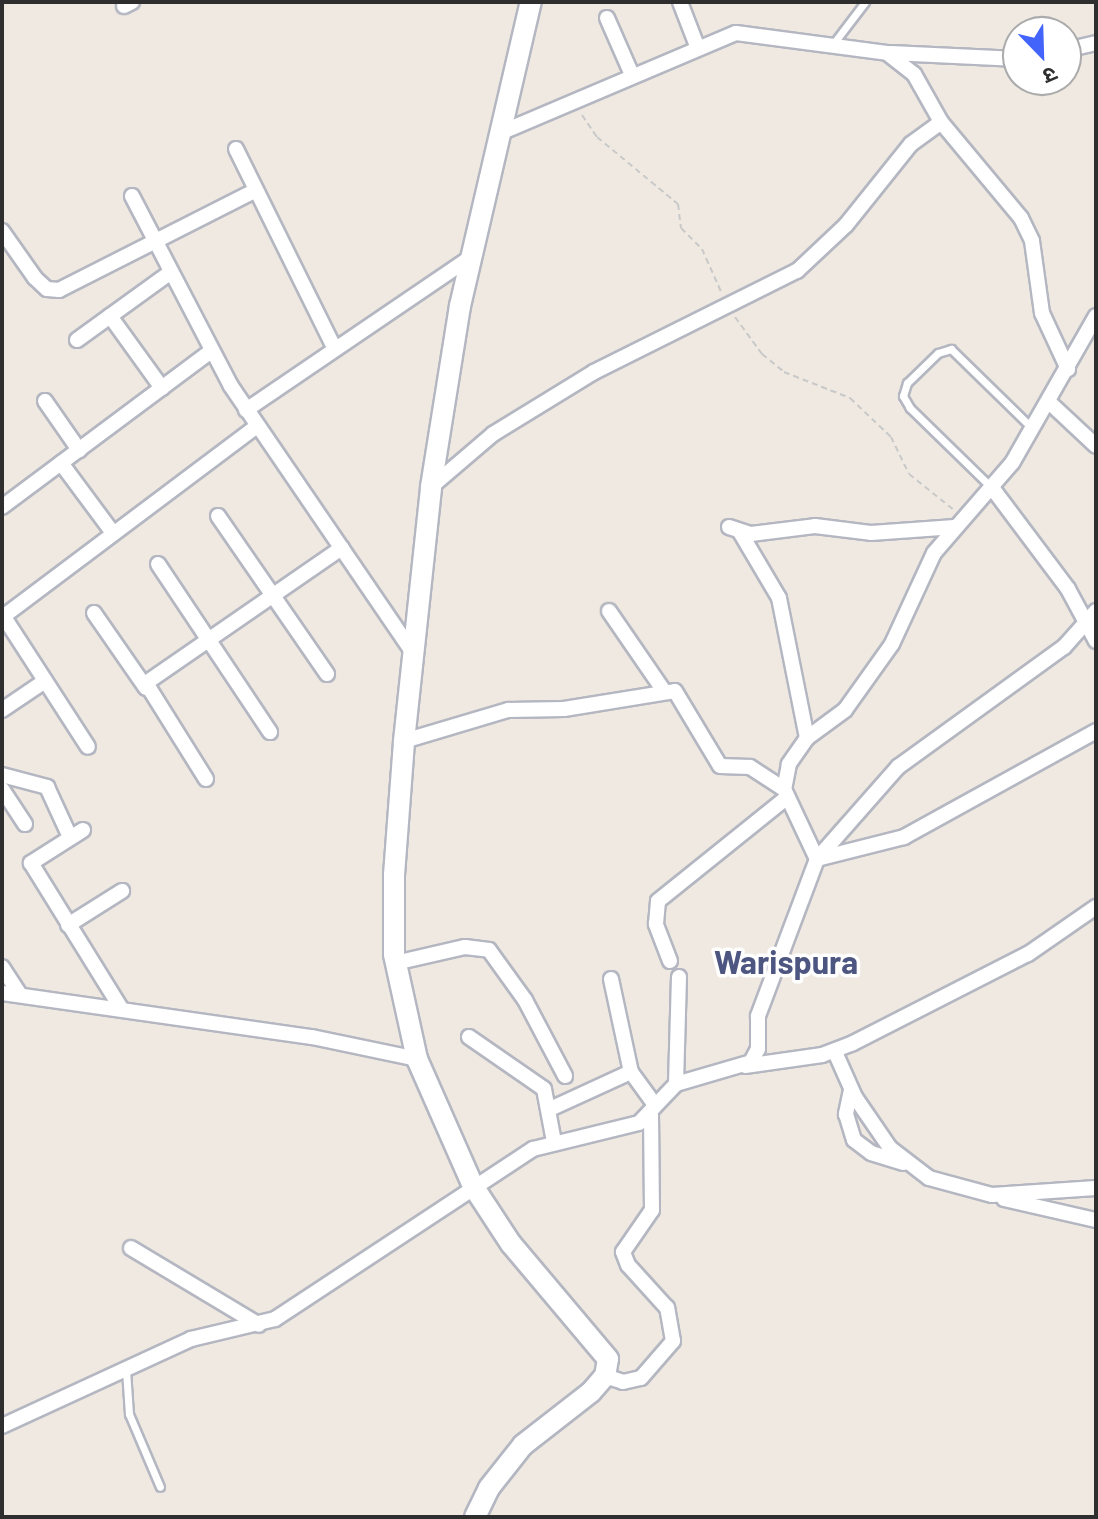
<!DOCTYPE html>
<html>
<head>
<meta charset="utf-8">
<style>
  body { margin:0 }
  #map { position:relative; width:1098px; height:1519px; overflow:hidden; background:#efe9e1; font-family:Barlow,"Noto Sans Devanagari",sans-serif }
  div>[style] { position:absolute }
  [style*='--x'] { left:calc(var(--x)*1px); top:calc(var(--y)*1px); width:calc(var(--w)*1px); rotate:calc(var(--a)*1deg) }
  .path>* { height:2px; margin-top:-1px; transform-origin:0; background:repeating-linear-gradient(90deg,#c9c9c9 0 6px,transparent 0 10px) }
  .roads { filter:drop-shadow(2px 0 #b4b7c1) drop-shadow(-2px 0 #b4b7c1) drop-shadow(0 2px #b4b7c1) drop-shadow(0 -2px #b4b7c1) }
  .lane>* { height:7px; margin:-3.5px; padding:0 3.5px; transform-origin:3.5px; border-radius:3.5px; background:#fff }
  .street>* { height:14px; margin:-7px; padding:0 7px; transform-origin:7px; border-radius:7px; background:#fff }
  .secondary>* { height:20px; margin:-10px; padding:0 10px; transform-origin:10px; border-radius:10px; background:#fff }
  span { translate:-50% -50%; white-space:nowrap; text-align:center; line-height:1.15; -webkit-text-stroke:7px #fff; paint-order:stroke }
  .quarter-label { font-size:32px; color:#4d5680; font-weight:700 }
  .frame { position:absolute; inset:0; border:4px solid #2e2e2e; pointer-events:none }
  .north { position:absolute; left:1002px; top:16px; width:80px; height:80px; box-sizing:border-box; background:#fff; border:2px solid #ababab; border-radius:50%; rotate:157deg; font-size:22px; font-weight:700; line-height:32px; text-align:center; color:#2e2e2e }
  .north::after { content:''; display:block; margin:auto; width:28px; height:36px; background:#4264fb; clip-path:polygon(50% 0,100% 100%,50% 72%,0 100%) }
</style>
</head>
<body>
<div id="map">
  <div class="path">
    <i style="--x:582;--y:115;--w:27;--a:56"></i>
    <i style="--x:597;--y:137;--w:105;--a:39.6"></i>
    <i style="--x:678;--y:204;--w:24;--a:83"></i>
    <i style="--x:681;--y:228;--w:30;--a:45"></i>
    <i style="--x:702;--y:249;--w:49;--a:66"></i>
    <i style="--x:735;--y:317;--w:46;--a:53.9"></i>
    <i style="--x:762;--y:354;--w:28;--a:39"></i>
    <i style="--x:784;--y:372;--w:71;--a:21.5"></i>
    <i style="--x:850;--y:398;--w:57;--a:43.6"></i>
    <i style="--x:891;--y:437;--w:41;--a:64.1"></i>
    <i style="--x:909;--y:474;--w:58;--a:38.7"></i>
  </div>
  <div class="roads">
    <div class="lane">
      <i style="--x:833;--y:44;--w:53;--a:-52.7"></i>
      <i style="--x:992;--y:488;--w:115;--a:-135.7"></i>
      <i style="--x:910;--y:408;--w:14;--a:-120"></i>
      <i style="--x:903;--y:396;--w:14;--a:-73"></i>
      <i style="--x:907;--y:383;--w:43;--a:-44.1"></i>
      <i style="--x:938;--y:353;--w:14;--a:-17"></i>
      <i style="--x:951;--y:349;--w:112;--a:44.3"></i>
      <i style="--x:126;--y:1370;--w:44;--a:86.1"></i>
      <i style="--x:129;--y:1414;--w:79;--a:67"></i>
    </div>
    <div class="street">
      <i style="--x:680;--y:2;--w:47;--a:68.9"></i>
      <i style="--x:124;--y:6;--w:9;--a:-27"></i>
      <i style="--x:607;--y:18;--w:62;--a:66.3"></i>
      <i style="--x:1066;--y:50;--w:31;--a:-13"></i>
      <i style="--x:891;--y:53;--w:127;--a:2.7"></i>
      <i style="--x:500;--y:133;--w:256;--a:-23"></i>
      <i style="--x:736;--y:33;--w:152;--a:7.5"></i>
      <i style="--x:887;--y:53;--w:34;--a:38"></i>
      <i style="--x:914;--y:74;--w:55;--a:60.6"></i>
      <i style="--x:941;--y:122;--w:125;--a:50.2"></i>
      <i style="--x:1021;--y:218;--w:25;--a:64"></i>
      <i style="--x:1032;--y:241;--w:73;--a:82.1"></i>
      <i style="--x:1042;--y:313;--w:62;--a:65.1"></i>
      <i style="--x:236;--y:149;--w:221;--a:63.7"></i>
      <i style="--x:132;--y:196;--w:214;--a:62.5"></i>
      <i style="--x:231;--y:386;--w:321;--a:55.7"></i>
      <i style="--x:2;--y:231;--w:57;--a:54.9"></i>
      <i style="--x:35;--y:278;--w:16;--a:43"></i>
      <i style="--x:47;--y:289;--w:12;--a:5"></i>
      <i style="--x:59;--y:290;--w:219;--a:-26.9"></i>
      <i style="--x:110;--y:316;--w:89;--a:54.2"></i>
      <i style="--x:1096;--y:316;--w:169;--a:119.7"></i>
      <i style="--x:1012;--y:463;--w:119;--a:130.9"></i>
      <i style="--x:934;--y:553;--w:100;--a:114.8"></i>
      <i style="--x:892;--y:644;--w:81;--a:125.5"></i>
      <i style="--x:845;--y:710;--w:47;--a:143.6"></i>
      <i style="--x:807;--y:738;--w:32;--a:125"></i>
      <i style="--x:789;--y:764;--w:25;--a:101"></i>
      <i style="--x:784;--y:789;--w:77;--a:64.8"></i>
      <i style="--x:817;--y:859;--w:90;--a:-14.2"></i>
      <i style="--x:904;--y:837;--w:219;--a:-28.9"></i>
      <i style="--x:77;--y:340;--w:116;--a:-35.9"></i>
      <i style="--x:45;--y:401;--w:60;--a:55.2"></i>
      <i style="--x:1049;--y:402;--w:64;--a:43.1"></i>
      <i style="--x:246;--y:410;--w:271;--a:-34.2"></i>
      <i style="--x:61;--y:463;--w:87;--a:53.4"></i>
      <i style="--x:431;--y:487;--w:82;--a:-40.5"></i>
      <i style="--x:493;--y:434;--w:119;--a:-31.5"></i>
      <i style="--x:594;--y:372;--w:227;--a:-26.5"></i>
      <i style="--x:797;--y:271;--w:67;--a:-43.2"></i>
      <i style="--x:846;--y:225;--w:104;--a:-51.3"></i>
      <i style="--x:911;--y:144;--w:37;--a:-36"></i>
      <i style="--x:993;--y:489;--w:125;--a:53.1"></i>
      <i style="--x:1068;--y:589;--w:59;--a:61.7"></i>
      <i style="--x:2;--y:507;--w:259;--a:-36.7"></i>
      <i style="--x:218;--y:516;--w:192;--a:55.4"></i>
      <i style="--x:729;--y:527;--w:23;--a:18"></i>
      <i style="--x:751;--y:534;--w:64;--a:-7.1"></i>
      <i style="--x:815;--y:526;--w:56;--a:7.1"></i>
      <i style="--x:871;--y:533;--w:84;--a:-4.1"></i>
      <i style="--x:740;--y:532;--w:77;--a:59.4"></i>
      <i style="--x:779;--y:598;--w:143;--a:78.7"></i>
      <i style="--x:158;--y:564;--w:202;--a:56.3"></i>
      <i style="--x:609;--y:611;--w:97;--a:55.5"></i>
      <i style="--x:94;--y:613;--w:91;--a:55.3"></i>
      <i style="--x:2;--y:614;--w:158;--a:57.1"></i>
      <i style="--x:4;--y:616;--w:316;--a:-36.9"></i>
      <i style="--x:2;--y:710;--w:52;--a:-34"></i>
      <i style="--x:404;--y:741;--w:109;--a:-16.6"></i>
      <i style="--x:508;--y:710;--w:56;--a:-1"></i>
      <i style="--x:564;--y:709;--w:112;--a:-9.2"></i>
      <i style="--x:675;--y:691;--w:87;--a:59"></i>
      <i style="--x:720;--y:766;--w:30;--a:2"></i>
      <i style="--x:750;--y:767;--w:40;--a:32.9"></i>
      <i style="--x:2;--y:775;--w:47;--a:14.9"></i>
      <i style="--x:47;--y:787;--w:55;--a:65.3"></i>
      <i style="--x:206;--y:779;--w:113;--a:-122"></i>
      <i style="--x:146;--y:683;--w:238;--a:-34.6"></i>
      <i style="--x:2;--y:789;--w:42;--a:56.7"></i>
      <i style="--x:83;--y:830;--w:62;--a:147.6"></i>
      <i style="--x:31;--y:863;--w:171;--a:58.2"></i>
      <i style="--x:68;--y:925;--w:64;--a:-32.2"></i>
      <i style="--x:670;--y:961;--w:40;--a:-111"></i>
      <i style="--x:656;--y:924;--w:23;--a:-85"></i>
      <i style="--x:658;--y:901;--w:164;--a:-38.8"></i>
      <i style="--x:395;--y:963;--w:72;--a:-12.9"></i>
      <i style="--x:465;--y:947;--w:24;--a:7"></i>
      <i style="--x:489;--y:950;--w:62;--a:54.2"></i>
      <i style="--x:525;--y:1000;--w:86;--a:62.2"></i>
      <i style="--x:2;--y:967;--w:33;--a:57"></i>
      <i style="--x:611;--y:979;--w:95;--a:77.9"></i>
      <i style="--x:631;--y:1072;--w:41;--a:54"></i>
      <i style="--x:2;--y:993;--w:313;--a:8.1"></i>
      <i style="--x:312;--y:1037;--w:107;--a:11.8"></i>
      <i style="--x:469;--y:1037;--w:91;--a:34.7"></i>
      <i style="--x:544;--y:1089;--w:54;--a:79.3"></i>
      <i style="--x:835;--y:1052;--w:49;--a:66"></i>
      <i style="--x:855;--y:1097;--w:62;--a:55.5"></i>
      <i style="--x:890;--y:1148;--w:49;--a:37.6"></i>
      <i style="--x:929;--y:1178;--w:65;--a:15.1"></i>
      <i style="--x:992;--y:1195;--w:104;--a:-3.9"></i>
      <i style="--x:745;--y:1066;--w:78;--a:-8.1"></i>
      <i style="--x:822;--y:1055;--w:33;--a:-21"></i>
      <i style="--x:853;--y:1043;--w:196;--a:-27"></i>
      <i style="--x:1028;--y:954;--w:83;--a:-34.7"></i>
      <i style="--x:676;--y:1084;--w:107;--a:-88.4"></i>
      <i style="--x:851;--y:1090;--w:25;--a:102"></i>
      <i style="--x:846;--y:1114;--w:27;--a:73"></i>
      <i style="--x:854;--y:1140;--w:21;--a:37"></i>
      <i style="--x:871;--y:1153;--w:34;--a:17"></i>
      <i style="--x:550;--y:1109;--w:89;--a:-24.6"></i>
      <i style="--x:1004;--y:1199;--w:94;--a:12.9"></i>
      <i style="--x:131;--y:1248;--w:149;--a:31"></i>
      <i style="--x:605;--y:1376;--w:19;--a:18"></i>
      <i style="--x:623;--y:1382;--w:18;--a:-13"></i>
      <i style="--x:641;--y:1378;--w:49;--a:-49.1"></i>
      <i style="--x:673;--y:1341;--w:34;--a:-100"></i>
      <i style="--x:667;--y:1308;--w:58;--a:-132.2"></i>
      <i style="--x:628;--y:1265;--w:14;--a:-111"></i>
      <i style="--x:623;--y:1252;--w:51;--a:-55.4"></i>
      <i style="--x:652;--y:1210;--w:95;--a:-90.6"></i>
      <i style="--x:2;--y:1426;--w:208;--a:-24.7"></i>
      <i style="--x:191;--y:1339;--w:86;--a:-13.4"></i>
      <i style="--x:275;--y:1319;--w:309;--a:-33.4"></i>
      <i style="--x:533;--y:1149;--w:109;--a:-13.8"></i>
      <i style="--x:639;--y:1123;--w:54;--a:-46.5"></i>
      <i style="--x:676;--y:1084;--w:78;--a:-16.3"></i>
      <i style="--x:751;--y:1062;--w:15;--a:-62"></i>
      <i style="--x:758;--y:1049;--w:33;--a:-90"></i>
      <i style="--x:758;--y:1016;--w:168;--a:-69.4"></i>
      <i style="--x:817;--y:859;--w:123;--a:-48.6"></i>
      <i style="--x:898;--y:767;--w:205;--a:-35.9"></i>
      <i style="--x:1064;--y:647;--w:48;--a:-48.4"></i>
    </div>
    <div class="secondary">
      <i style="--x:475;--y:1517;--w:32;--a:-64"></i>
      <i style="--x:489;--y:1488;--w:55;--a:-51.7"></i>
      <i style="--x:523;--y:1445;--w:86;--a:-37.9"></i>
      <i style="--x:591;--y:1392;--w:21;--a:-49"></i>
      <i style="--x:605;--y:1376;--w:17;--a:-80"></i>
      <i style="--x:608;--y:1359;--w:150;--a:-130.1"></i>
      <i style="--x:511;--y:1244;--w:69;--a:-123.2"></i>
      <i style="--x:473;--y:1186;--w:139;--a:-113.8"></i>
      <i style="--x:417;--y:1059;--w:107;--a:-102.4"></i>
      <i style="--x:394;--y:954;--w:79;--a:-90"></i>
      <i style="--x:394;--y:875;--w:134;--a:-85.7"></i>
      <i style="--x:404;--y:741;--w:255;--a:-83.9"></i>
      <i style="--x:431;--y:487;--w:183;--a:-80.9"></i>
      <i style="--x:460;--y:306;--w:312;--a:-76.9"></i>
    </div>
  </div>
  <div class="quarter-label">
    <span style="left:786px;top:961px">Warispura</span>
  </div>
  <div class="frame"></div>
  <div class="north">उ</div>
</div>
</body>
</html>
